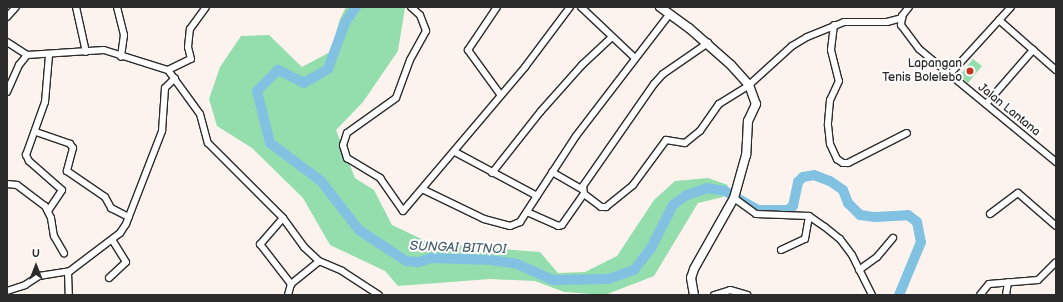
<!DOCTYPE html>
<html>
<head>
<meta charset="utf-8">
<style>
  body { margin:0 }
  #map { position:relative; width:1063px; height:302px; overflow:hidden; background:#fdf3ee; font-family:"Balsamiq Sans",sans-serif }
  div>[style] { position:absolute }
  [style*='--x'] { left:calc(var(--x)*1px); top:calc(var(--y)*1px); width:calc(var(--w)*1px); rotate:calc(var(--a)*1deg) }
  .green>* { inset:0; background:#94dead }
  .river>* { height:10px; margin:-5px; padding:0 5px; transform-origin:5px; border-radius:5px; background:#81c2e2 }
  .roads { filter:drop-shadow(1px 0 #2b2b2b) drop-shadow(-1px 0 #2b2b2b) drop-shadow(0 1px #2b2b2b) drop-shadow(0 -1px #2b2b2b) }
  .minor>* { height:6px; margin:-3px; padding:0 3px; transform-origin:3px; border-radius:3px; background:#fff }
  .tertiary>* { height:8px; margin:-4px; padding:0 4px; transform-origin:4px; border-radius:4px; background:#fff }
  .dots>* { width:11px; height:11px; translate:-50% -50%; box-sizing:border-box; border:2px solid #fff; border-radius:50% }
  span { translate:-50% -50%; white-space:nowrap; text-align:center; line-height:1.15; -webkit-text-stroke:4px #fff; paint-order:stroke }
  .poi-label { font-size:12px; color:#2b2b2b }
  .right { translate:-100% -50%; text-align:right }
  .street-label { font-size:12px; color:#2b2b2b }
  .water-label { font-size:13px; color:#49606b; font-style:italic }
  .frame { position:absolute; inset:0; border:8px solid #2b2b2b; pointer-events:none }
  .north { position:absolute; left:16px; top:246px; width:40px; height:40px; -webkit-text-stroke:3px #fff; paint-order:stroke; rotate:0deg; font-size:11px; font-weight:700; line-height:16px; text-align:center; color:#2b2b2b }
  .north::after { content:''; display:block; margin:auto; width:14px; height:18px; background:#2b2b2b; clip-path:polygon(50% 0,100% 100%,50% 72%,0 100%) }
</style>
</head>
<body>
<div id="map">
  <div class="green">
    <i style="clip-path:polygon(346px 7px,405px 8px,398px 51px,363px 102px,336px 130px,355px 178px,374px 190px,392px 225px,430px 243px,540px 252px,558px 273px,585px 272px,617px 256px,654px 200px,675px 181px,708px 178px,728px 185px,723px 197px,698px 203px,654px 276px,605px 295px,564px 292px,535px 281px,490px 279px,398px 286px,385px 271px,330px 245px,303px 198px,252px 148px,217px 126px,209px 99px,220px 67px,241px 36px,269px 35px,302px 67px,330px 52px,340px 19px)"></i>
    <i style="clip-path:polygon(973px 59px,982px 66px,968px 83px,959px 76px)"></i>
  </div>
  <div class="river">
    <i style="--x:356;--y:7;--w:19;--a:125"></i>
    <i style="--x:345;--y:23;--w:49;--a:110.3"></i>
    <i style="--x:328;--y:69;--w:28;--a:150"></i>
    <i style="--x:304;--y:83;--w:29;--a:-153"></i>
    <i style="--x:278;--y:70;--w:30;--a:135"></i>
    <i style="--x:257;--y:91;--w:54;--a:76"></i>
    <i style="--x:270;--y:143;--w:64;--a:36.7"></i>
    <i style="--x:321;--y:181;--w:62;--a:52.2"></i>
    <i style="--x:359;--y:230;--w:56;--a:33.4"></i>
    <i style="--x:406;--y:261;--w:13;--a:4"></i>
    <i style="--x:419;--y:262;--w:13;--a:-18"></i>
    <i style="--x:431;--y:258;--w:59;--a:1.9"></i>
    <i style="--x:490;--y:260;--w:27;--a:8"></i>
    <i style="--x:517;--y:264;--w:39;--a:24"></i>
    <i style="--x:553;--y:280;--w:55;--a:-1"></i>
    <i style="--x:608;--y:279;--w:28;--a:-19"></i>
    <i style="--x:634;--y:270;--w:28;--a:-52"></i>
    <i style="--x:651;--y:248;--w:48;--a:-62.9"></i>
    <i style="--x:673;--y:205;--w:17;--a:-36"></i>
    <i style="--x:687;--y:195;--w:21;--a:-19"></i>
    <i style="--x:707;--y:188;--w:18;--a:9"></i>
    <i style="--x:725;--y:191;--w:38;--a:30"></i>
    <i style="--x:758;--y:210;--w:30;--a:0"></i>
    <i style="--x:788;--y:210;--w:6;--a:-39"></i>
    <i style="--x:793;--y:206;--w:25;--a:-78"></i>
    <i style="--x:798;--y:182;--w:7;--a:-45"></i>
    <i style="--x:803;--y:177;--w:11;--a:-10"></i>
    <i style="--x:814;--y:175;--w:17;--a:21"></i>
    <i style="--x:830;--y:181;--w:16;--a:35"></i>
    <i style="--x:843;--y:190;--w:14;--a:69"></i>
    <i style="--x:848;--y:203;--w:17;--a:45"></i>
    <i style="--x:860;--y:215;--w:15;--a:8"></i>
    <i style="--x:875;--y:217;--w:33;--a:-3"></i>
    <i style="--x:908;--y:215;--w:11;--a:38"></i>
    <i style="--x:917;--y:222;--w:20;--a:79"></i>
    <i style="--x:921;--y:242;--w:57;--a:112.5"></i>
  </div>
  <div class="roads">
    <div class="minor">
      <i style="--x:76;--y:7;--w:46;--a:77.5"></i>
      <i style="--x:117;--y:7;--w:29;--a:76"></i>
      <i style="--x:124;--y:35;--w:22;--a:98"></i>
      <i style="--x:411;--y:7;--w:12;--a:42"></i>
      <i style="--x:420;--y:15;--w:17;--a:69"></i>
      <i style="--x:426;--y:31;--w:33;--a:119"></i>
      <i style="--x:410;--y:60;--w:40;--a:110.2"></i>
      <i style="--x:396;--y:98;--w:60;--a:144.5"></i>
      <i style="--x:347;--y:133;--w:13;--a:108"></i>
      <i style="--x:343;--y:145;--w:14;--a:73"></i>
      <i style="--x:347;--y:158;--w:39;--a:31"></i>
      <i style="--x:380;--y:178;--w:40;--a:55.1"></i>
      <i style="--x:403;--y:211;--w:189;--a:-49.7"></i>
      <i style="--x:525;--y:67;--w:75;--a:-53.1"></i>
      <i style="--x:497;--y:7;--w:52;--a:124"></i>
      <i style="--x:468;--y:50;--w:54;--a:54"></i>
      <i style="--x:581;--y:7;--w:74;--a:43.4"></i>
      <i style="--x:909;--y:7;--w:11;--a:128"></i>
      <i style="--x:902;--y:16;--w:9;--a:96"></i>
      <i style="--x:901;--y:25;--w:30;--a:53"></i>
      <i style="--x:919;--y:49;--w:178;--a:39.5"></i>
      <i style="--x:7;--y:17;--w:13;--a:-48"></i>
      <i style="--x:999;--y:20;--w:76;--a:41.3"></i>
      <i style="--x:834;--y:25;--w:25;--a:97"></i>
      <i style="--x:831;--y:50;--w:32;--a:76"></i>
      <i style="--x:839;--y:81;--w:21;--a:115"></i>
      <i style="--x:830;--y:100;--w:25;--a:95"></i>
      <i style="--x:828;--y:125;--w:19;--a:84"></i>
      <i style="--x:830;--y:144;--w:17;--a:65"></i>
      <i style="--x:837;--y:159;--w:7;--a:34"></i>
      <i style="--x:843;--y:163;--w:5;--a:0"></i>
      <i style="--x:848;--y:163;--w:66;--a:-27"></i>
      <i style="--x:7;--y:42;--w:24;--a:33"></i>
      <i style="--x:27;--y:55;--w:77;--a:-3.7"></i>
      <i style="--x:104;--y:50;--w:67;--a:17.4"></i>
      <i style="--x:168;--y:70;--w:54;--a:54"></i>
      <i style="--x:200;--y:114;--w:30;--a:75"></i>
      <i style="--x:208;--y:143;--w:106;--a:45"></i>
      <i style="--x:283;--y:218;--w:36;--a:54"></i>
      <i style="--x:304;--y:247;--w:21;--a:43"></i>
      <i style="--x:319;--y:261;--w:25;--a:23"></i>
      <i style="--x:342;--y:271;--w:44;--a:33"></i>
      <i style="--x:168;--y:70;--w:25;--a:-26"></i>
      <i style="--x:191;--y:59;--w:12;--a:-104"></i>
      <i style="--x:188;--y:47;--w:18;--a:-84"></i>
      <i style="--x:190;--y:29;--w:27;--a:-54"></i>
      <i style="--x:949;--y:75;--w:92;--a:-47.6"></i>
      <i style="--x:7;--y:92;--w:30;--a:-66"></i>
      <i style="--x:19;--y:65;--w:13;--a:-51"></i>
      <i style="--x:986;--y:104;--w:72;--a:-49"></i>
      <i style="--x:36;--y:132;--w:36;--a:19"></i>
      <i style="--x:70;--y:144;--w:5;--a:53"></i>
      <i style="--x:73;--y:148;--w:24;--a:105"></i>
      <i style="--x:67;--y:171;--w:46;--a:34.4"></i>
      <i style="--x:105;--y:197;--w:13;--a:61"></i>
      <i style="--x:111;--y:208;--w:20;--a:27"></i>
      <i style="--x:455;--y:152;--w:93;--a:28.2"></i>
      <i style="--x:552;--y:172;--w:34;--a:30"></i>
      <i style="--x:492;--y:173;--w:79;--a:-51.7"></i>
      <i style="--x:541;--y:111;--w:62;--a:-48.3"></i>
      <i style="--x:582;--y:65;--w:41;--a:-43"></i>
      <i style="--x:7;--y:184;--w:10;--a:6"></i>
      <i style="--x:17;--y:185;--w:35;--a:37"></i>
      <i style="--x:45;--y:206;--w:13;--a:63"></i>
      <i style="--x:51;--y:218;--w:18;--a:81"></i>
      <i style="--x:54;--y:236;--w:20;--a:60"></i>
      <i style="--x:422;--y:189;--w:69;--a:25.8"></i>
      <i style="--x:484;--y:219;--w:27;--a:15"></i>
      <i style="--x:510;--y:226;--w:11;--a:-22"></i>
      <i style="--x:520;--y:222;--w:103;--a:-56.9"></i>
      <i style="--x:576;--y:136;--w:153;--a:-52.5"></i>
      <i style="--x:584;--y:194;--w:21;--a:37"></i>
      <i style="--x:601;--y:207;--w:5;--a:0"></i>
      <i style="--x:606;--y:207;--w:35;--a:-39"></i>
      <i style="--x:633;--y:185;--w:56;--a:-53.7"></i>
      <i style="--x:666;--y:140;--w:19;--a:9"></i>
      <i style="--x:685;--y:143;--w:19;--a:-39"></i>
      <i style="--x:700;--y:131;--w:33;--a:-55"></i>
      <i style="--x:719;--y:104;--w:36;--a:-32"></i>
      <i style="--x:749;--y:85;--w:58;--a:-42.2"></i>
      <i style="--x:792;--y:46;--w:17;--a:-31"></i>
      <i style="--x:807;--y:37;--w:40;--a:-22"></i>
      <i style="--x:844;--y:22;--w:43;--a:0"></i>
      <i style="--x:887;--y:22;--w:16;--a:-15"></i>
      <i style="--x:734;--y:198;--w:27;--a:36"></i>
      <i style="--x:756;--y:214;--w:53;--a:2.2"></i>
      <i style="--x:809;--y:216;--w:19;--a:35"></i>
      <i style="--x:825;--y:227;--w:19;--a:39"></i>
      <i style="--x:840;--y:239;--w:20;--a:53"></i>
      <i style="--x:852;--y:255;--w:45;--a:63.4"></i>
      <i style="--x:48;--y:211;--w:25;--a:-56"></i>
      <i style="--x:62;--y:190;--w:44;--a:-138.7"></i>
      <i style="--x:29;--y:161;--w:7;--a:-117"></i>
      <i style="--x:26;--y:155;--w:56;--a:-70.3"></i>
      <i style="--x:45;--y:102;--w:47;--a:-85.1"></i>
      <i style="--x:527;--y:212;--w:34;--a:24"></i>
      <i style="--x:558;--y:226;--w:4;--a:-14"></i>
      <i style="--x:562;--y:225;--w:38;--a:-55"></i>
      <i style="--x:584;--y:194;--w:8;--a:-97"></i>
      <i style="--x:583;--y:186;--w:124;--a:-55.2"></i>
      <i style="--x:654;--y:84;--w:13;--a:-48"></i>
      <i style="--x:663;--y:74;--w:55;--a:-34.6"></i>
      <i style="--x:990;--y:214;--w:35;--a:-37"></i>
      <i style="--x:1018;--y:193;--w:50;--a:41"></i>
      <i style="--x:283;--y:218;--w:35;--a:131"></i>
      <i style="--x:260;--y:244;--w:51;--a:52.2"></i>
      <i style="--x:781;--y:250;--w:26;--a:-25"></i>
      <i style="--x:805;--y:239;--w:23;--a:-80"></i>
      <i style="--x:859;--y:270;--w:22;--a:-36"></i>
      <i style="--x:877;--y:257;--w:25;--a:-50"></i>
      <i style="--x:68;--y:272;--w:23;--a:88"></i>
      <i style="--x:109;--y:278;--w:23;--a:-43"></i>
      <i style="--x:126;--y:262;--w:26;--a:-122"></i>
      <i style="--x:7;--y:291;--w:19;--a:-18"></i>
      <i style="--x:25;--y:285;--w:17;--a:-33"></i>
      <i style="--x:39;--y:276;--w:31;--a:-9"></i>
      <i style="--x:70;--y:271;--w:63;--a:-37.2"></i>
      <i style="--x:120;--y:233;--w:11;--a:-56"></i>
      <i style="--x:126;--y:224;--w:100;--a:-68.8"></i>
      <i style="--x:162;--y:131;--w:43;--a:-86"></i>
      <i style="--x:165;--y:88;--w:14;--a:-45"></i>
      <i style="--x:288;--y:295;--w:11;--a:-75"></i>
      <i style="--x:291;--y:284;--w:36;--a:-39"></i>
      <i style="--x:714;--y:295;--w:17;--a:-17"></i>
      <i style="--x:730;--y:290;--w:18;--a:16"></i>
      <i style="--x:980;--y:295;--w:14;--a:-51"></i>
      <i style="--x:989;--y:284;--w:49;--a:-4.7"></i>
      <i style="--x:1038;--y:280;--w:25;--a:-45"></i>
      <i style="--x:1006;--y:295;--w:13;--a:-81"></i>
    </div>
    <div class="tertiary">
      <i style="--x:660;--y:7;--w:36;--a:36"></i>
      <i style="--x:689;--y:28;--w:56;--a:41.4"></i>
      <i style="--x:731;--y:65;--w:27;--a:48"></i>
      <i style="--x:749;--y:85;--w:20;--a:70"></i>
      <i style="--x:756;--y:104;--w:19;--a:115"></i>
      <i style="--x:748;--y:121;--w:34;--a:93"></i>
      <i style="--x:746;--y:155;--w:45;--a:105.6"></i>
      <i style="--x:734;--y:198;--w:81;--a:119.4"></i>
      <i style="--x:694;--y:269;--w:9;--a:108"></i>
      <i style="--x:691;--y:278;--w:17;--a:80"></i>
    </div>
  </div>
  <div class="dots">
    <i style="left:970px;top:71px;background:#c8321e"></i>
  </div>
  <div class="poi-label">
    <span class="right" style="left:962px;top:71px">Lapangan<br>Tenis Bolelebo</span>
  </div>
  <div class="street-label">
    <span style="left:1009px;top:110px;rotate:39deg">Jalan Lantana</span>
  </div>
  <div class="water-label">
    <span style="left:458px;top:248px;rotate:2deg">SUNGAI BITNOI</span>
  </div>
  <div class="frame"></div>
  <div class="north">U</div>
</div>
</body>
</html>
